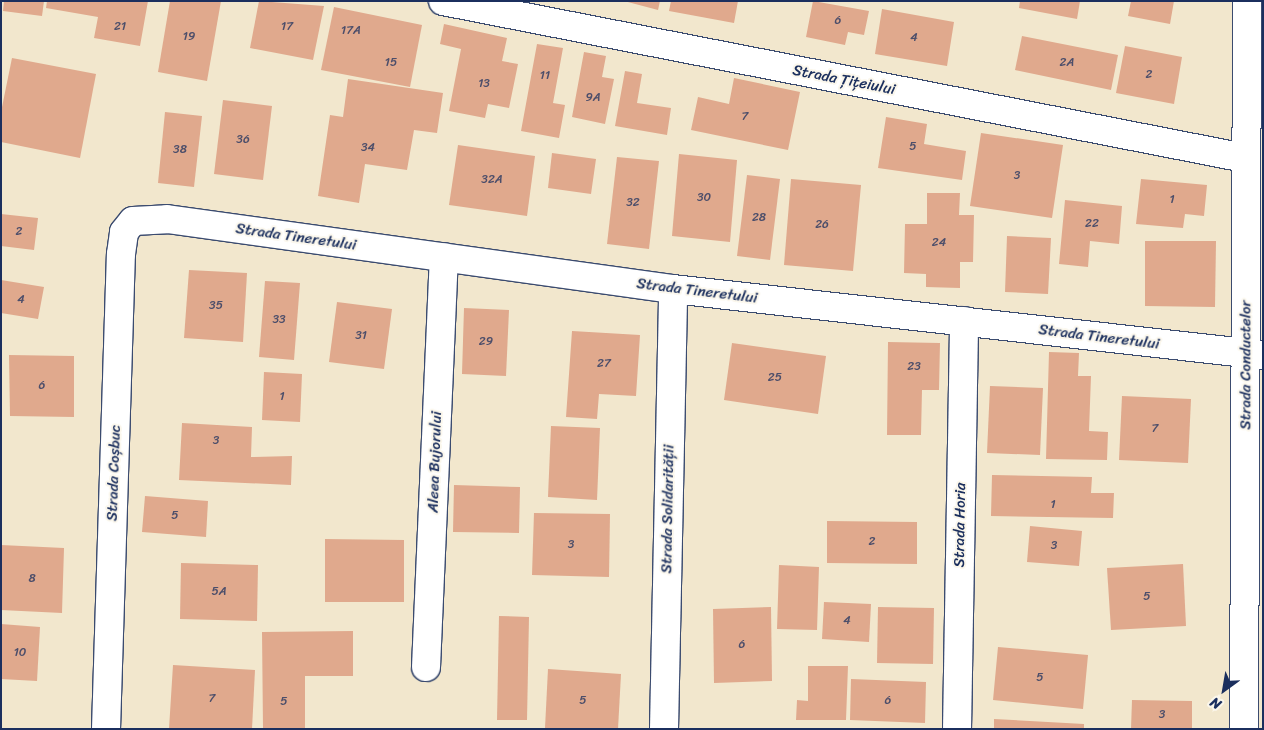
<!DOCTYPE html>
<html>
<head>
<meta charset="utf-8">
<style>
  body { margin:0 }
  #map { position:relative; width:1264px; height:730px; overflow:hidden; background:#f2e7cd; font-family:Sriracha,sans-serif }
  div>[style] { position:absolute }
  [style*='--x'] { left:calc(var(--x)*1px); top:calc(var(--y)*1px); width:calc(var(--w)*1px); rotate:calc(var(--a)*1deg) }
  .building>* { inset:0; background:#e0a98d }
  .roads { filter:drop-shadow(1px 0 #3b4b6f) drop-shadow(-1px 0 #3b4b6f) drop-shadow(0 1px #3b4b6f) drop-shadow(0 -1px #3b4b6f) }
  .minor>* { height:28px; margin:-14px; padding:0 14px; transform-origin:14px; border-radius:14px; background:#fff }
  span { translate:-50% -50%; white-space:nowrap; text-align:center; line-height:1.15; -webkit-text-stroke:4px #fbf7ec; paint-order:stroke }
  .number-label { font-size:12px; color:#4c4e6a }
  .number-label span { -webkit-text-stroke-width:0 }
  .street-label { font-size:15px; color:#1b2f5e }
  .frame { position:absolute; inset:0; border:2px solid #1b2f5e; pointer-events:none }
  .north { position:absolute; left:1199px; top:665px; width:50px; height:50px; -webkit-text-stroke:4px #fbf7ec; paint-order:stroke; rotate:212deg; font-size:14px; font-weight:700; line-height:20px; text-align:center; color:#1b2f5e }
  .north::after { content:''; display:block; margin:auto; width:18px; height:22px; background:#1b2f5e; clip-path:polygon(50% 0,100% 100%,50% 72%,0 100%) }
</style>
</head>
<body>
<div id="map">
  <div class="building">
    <i style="clip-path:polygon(4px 1px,44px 1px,42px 16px,3px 11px)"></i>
    <i style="clip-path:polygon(47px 1px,148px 1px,140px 46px,94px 38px,98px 17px,46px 8px)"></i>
    <i style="clip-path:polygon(170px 1px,221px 1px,207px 81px,158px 72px)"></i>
    <i style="clip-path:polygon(259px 1px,324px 6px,313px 60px,250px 48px)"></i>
    <i style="clip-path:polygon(624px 1px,660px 1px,658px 10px)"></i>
    <i style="clip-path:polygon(671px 1px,738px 1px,734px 23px,669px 11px)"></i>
    <i style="clip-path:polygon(813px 1px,869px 11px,864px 35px,848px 32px,845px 45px,806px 37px)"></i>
    <i style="clip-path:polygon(1020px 1px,1080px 1px,1077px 19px,1019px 8px)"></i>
    <i style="clip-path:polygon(1131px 1px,1174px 1px,1170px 24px,1128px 16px)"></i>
    <i style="clip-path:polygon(334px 7px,422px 25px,410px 87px,321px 70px)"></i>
    <i style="clip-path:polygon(882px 9px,954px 22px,947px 66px,875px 54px)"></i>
    <i style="clip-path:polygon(444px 24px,507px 38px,502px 61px,518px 64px,509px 108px,488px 104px,485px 118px,449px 111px,461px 49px,440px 44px)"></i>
    <i style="clip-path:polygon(1022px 36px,1118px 55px,1111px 90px,1015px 70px)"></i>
    <i style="clip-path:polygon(537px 44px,563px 48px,553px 103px,565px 105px,559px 138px,521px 131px)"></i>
    <i style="clip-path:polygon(1125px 46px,1182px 57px,1174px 104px,1116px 93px)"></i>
    <i style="clip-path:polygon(584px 52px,606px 56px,602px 77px,614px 79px,605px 124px,572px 117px)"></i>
    <i style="clip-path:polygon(12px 58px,96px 74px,80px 158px,1px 142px,1px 112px)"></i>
    <i style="clip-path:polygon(625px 71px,642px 74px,637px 103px,671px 108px,667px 135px,615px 126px)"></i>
    <i style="clip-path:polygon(734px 78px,800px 92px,788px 150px,691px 130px,698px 97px,729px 104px)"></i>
    <i style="clip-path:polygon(348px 79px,443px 93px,437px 133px,414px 130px,407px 170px,365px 164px,359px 203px,318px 196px,330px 115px,343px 117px)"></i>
    <i style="clip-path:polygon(223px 100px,272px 106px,263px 180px,214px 174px)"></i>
    <i style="clip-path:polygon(165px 112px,202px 116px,194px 187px,158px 183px)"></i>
    <i style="clip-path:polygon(886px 117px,927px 124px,924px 144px,966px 151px,962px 180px,878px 168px)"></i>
    <i style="clip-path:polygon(981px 133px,1063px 145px,1052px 218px,970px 206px)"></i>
    <i style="clip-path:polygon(458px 145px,535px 156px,527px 216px,449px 205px)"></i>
    <i style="clip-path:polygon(552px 153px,596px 159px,591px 194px,548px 188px)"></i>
    <i style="clip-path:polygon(679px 154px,737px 160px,730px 242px,672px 236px)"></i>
    <i style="clip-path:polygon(617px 157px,659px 161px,649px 249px,607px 244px)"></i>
    <i style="clip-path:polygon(747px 175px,780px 179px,770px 260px,737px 256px)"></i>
    <i style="clip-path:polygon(791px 179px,861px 185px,853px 271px,784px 265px)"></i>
    <i style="clip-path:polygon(1141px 179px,1207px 185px,1204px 216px,1185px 214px,1183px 228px,1136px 224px)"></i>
    <i style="clip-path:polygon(927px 193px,960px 193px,959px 215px,974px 215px,973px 262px,960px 262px,960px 288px,926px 287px,926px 274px,904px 273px,905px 224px,927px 224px)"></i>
    <i style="clip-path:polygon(1065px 200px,1122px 206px,1119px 244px,1090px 241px,1088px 267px,1059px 264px)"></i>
    <i style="clip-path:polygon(1px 214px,38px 218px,34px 250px,1px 246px)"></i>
    <i style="clip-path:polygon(1007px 236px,1051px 238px,1048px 294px,1005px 292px)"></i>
    <i style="clip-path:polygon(1145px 241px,1216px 241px,1215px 307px,1145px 306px)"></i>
    <i style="clip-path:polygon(189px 270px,247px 273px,243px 342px,184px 338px)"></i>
    <i style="clip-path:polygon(1px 280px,44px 287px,38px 319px,1px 313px)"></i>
    <i style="clip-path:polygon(265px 281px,300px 283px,294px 360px,259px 357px)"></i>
    <i style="clip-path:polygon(337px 302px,392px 309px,384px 369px,329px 362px)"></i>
    <i style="clip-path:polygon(464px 308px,509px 310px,506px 376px,462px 374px)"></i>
    <i style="clip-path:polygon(572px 331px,640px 335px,636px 396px,599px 394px,597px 419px,566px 417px)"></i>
    <i style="clip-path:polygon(888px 342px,940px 343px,939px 390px,922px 390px,921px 435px,887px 435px)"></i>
    <i style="clip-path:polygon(732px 343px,826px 356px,818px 414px,724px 400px)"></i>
    <i style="clip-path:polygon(1049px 352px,1079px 353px,1078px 376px,1091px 376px,1089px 431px,1108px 432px,1107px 460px,1046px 459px)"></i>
    <i style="clip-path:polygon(9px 355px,74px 356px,74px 417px,10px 416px)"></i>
    <i style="clip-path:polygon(264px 372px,302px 374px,300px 422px,262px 420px)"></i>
    <i style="clip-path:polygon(990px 386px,1043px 388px,1040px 455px,987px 453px)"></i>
    <i style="clip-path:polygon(1122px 396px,1191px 399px,1188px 463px,1119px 460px)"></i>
    <i style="clip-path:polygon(182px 423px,252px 427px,251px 457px,292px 456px,291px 485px,179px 480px)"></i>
    <i style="clip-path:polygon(551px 426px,600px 428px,597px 500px,548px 497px)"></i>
    <i style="clip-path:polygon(992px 475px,1092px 477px,1091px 493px,1114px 493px,1113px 518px,991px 516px)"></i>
    <i style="clip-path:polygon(454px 485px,520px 487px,519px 533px,453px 532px)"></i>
    <i style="clip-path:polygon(145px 496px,208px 501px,206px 537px,142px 532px)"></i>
    <i style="clip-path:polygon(534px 513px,610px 514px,609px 577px,532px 575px)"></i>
    <i style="clip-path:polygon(827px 521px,917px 522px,917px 564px,827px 563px)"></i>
    <i style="clip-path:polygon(1030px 526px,1082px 531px,1079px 566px,1027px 562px)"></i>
    <i style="clip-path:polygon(325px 539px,404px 540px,404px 602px,325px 602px)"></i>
    <i style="clip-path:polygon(1px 545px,64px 548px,62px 613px,1px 610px)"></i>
    <i style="clip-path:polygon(181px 563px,258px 565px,257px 621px,180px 619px)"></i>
    <i style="clip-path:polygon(1183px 564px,1186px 626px,1111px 630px,1107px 568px)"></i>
    <i style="clip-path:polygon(779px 565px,819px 567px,817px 630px,777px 629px)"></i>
    <i style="clip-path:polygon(824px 602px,871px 604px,869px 642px,822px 639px)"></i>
    <i style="clip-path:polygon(771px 607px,772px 681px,714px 683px,713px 609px)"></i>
    <i style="clip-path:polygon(878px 607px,934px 608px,933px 664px,877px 663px)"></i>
    <i style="clip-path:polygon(499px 616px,529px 617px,527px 720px,497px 720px)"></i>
    <i style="clip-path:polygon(1px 624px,40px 627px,37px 681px,1px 679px)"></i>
    <i style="clip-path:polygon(353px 631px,353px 676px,305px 676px,305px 729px,263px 729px,262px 632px)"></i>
    <i style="clip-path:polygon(998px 647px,1088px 655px,1083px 709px,993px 700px)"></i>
    <i style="clip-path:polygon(173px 665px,255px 670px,252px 729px,169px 729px)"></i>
    <i style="clip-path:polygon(808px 666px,848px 666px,846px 720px,796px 720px,797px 700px,808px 701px)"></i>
    <i style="clip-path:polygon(548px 669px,621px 674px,618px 729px,545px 728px)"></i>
    <i style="clip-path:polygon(851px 679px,926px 682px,925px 723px,850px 720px)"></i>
    <i style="clip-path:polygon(1132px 700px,1192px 701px,1192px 729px,1131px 729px)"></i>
    <i style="clip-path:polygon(994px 719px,1084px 724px,1084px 729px,994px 729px)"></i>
  </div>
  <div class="roads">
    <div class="minor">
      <i style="--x:443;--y:1;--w:817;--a:11.08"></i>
      <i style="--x:426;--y:667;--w:410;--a:-87.5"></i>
      <i style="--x:106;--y:729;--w:475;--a:-88.2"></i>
      <i style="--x:121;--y:254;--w:22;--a:-82"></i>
      <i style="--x:124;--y:232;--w:14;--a:-51"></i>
      <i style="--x:133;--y:221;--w:34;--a:-3"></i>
      <i style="--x:167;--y:219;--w:511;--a:7.88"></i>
      <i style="--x:673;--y:289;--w:594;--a:6.38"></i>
      <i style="--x:664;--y:729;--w:440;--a:-88.8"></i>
      <i style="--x:957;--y:729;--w:408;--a:-89"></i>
      <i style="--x:1244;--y:729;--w:728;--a:-89.76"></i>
    </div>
  </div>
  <div class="number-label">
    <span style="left:838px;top:21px">6</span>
    <span style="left:120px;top:27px">21</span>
    <span style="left:287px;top:27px">17</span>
    <span style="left:351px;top:31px">17A</span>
    <span style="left:189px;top:37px">19</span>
    <span style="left:914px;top:38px">4</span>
    <span style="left:391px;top:63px">15</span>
    <span style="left:1067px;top:63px">2A</span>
    <span style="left:1149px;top:75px">2</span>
    <span style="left:545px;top:76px">11</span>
    <span style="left:484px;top:84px">13</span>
    <span style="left:593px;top:98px">9A</span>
    <span style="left:745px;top:117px">7</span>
    <span style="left:243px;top:140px">36</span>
    <span style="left:913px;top:147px">5</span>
    <span style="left:368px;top:148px">34</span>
    <span style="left:180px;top:150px">38</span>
    <span style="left:1017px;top:176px">3</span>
    <span style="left:492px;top:180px">32A</span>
    <span style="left:704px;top:198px">30</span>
    <span style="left:1172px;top:200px">1</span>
    <span style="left:633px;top:203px">32</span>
    <span style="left:759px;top:218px">28</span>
    <span style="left:1092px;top:224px">22</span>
    <span style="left:822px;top:225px">26</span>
    <span style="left:19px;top:232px">2</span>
    <span style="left:939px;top:243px">24</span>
    <span style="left:21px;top:300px">4</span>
    <span style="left:216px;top:306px">35</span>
    <span style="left:279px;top:320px">33</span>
    <span style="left:361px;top:336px">31</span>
    <span style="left:486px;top:342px">29</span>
    <span style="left:604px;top:364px">27</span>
    <span style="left:914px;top:367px">23</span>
    <span style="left:775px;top:378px">25</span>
    <span style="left:42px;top:386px">6</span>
    <span style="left:282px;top:397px">1</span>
    <span style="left:1155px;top:429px">7</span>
    <span style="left:216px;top:441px">3</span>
    <span style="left:1053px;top:505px">1</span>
    <span style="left:175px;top:516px">5</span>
    <span style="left:872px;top:542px">2</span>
    <span style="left:571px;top:545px">3</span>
    <span style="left:1054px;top:546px">3</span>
    <span style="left:32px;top:579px">8</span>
    <span style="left:219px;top:592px">5A</span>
    <span style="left:1147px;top:597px">5</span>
    <span style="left:847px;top:621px">4</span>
    <span style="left:742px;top:645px">6</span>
    <span style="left:20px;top:653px">10</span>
    <span style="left:1040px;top:678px">5</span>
    <span style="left:212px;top:699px">7</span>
    <span style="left:583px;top:701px">5</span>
    <span style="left:888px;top:701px">6</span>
    <span style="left:284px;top:702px">5</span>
    <span style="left:1162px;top:715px">3</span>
  </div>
  <div class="street-label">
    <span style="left:844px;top:80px;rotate:11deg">Strada Țițeiului</span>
    <span style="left:296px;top:237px;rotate:8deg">Strada Tineretului</span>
    <span style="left:697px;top:291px;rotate:7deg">Strada Tineretului</span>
    <span style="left:1099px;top:337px;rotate:7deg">Strada Tineretului</span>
    <span style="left:1246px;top:365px;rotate:-90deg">Strada Conductelor</span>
    <span style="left:435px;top:462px;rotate:-88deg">Aleea Bujorului</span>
    <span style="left:114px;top:473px;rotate:-88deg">Strada Coșbuc</span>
    <span style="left:668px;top:509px;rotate:-89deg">Strada Solidarității</span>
    <span style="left:960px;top:525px;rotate:-89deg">Strada Horia</span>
  </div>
  <div class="frame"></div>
  <div class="north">N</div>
</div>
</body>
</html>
